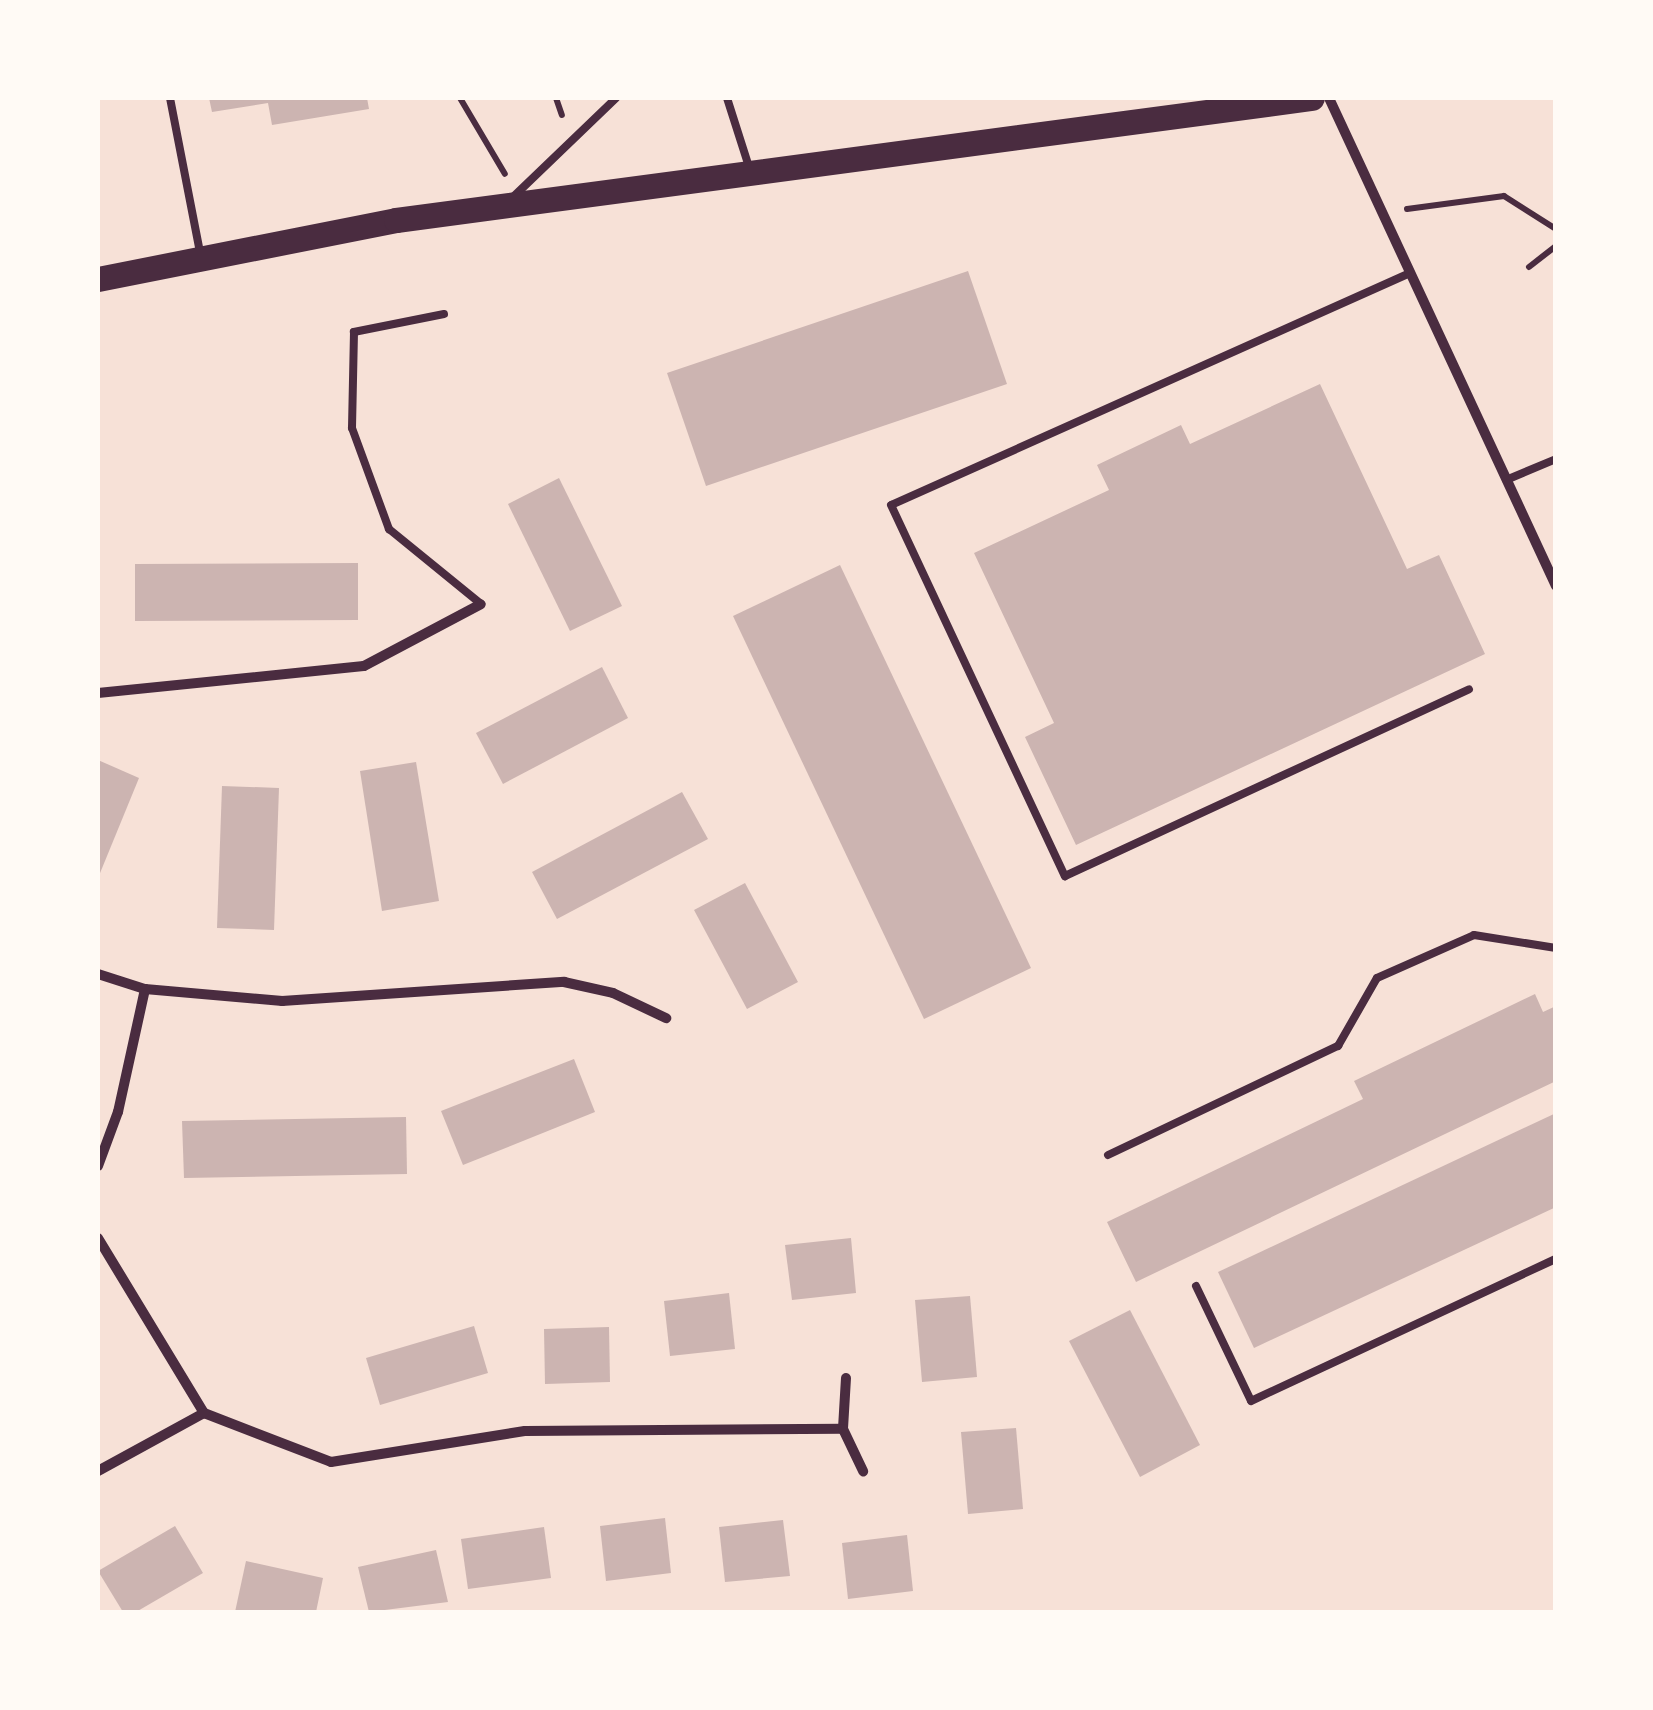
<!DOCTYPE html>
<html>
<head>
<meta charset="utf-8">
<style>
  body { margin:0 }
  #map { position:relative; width:1653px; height:1710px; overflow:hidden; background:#f7e1d7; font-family:Montserrat,sans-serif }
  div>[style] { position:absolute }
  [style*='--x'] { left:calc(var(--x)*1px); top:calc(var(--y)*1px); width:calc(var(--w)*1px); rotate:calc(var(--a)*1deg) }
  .building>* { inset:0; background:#ccb4b1 }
  .path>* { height:6px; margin:-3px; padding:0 3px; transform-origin:3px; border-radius:3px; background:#4a2c40 }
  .service>* { height:8px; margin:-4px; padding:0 4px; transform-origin:4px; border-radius:4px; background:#4a2c40 }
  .minor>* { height:10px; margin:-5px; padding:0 5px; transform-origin:5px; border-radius:5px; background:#4a2c40 }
  .primary>* { height:25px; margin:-12.5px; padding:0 12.5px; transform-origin:12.5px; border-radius:12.5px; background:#4a2c40 }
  span { translate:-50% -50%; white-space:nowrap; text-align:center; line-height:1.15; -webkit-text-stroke:8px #fffaf5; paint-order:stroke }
  .frame { position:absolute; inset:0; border:100px solid #fffaf5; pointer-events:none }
</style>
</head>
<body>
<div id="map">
  <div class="building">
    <i style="clip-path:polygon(209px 98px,367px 98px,369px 109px,272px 125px,268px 103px,212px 112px)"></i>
    <i style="clip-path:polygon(968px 271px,1007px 384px,706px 486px,667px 373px)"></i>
    <i style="clip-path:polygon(1320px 384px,1407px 569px,1439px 555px,1485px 654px,1076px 845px,1025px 737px,1054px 723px,974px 553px,1109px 490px,1097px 465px,1181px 425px,1190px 444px)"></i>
    <i style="clip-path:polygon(559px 478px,622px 606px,570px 631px,508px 504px)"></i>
    <i style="clip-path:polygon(358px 563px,358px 620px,135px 621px,135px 564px)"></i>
    <i style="clip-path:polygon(840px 565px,1031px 968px,924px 1019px,733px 616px)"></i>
    <i style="clip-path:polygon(602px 667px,628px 718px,503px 784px,476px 733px)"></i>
    <i style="clip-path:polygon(98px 760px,139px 778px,98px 878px)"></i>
    <i style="clip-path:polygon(416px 762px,439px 901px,382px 911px,360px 771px)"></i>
    <i style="clip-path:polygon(222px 786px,279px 788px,274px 930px,217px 928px)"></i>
    <i style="clip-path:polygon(682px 792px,708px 839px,557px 919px,532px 872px)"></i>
    <i style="clip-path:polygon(745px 883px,798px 982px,747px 1009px,694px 910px)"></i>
    <i style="clip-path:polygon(1535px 994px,1543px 1012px,1556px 1006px,1556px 1081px,1136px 1282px,1107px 1222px,1363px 1099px,1354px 1081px)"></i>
    <i style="clip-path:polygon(574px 1059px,595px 1112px,463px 1165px,441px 1111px)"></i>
    <i style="clip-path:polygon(1556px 1113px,1556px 1207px,1254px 1348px,1218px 1272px)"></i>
    <i style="clip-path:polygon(406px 1117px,407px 1174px,184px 1178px,182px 1121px)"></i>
    <i style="clip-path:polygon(851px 1238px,856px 1293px,792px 1300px,785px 1245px)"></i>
    <i style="clip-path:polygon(729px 1293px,735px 1349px,670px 1356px,664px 1301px)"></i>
    <i style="clip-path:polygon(970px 1296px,977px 1377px,922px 1382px,915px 1300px)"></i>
    <i style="clip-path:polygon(1130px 1310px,1200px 1445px,1140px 1477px,1069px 1341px)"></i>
    <i style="clip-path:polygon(474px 1326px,488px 1373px,380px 1405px,366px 1358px)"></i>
    <i style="clip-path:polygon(609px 1327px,610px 1382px,545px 1384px,544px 1329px)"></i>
    <i style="clip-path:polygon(1016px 1428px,1023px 1509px,968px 1514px,961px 1432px)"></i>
    <i style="clip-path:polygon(665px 1518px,671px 1573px,606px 1581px,600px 1526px)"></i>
    <i style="clip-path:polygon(783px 1520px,790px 1576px,725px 1582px,719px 1527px)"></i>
    <i style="clip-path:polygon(175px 1526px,203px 1573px,136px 1612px,123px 1612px,98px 1571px)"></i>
    <i style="clip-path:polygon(544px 1527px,551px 1578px,468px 1589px,461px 1539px)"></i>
    <i style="clip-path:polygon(907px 1535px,913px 1591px,848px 1599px,842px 1543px)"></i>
    <i style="clip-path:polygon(436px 1550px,448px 1602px,369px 1612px,358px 1567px)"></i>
    <i style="clip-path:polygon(246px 1561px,323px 1578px,316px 1612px,235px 1612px)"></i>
  </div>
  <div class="path">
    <i style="--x:460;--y:98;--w:88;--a:59.4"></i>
    <i style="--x:556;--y:98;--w:18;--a:71"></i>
    <i style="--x:1407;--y:209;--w:98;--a:-7.6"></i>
    <i style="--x:1504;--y:196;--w:62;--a:32.4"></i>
    <i style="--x:1529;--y:267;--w:34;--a:-38"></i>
  </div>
  <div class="service">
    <i style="--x:170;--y:98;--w:157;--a:79"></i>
    <i style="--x:727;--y:98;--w:76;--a:72.3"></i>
    <i style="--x:511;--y:199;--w:146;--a:-43.9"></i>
    <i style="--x:1410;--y:273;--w:568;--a:155.91"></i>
    <i style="--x:891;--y:505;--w:410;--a:64.9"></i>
    <i style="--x:1065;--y:876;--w:445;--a:-24.8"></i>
    <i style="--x:444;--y:314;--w:92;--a:168.7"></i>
    <i style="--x:354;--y:332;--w:96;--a:91.2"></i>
    <i style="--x:352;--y:428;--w:108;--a:69.9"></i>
    <i style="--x:389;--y:529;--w:119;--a:39.2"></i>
    <i style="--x:1506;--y:480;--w:54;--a:-22.8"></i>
    <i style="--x:1108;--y:1155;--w:255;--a:-25.4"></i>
    <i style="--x:1338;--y:1046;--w:78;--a:-60.2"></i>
    <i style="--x:1377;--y:978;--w:106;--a:-23.9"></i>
    <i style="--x:1474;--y:935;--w:83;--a:9"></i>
    <i style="--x:1196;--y:1286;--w:127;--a:64.4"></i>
    <i style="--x:1251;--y:1401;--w:336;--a:-25"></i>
  </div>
  <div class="minor">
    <i style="--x:1329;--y:98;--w:538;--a:65.05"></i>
    <i style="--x:98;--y:693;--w:267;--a:-5.8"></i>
    <i style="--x:364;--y:666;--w:132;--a:-27.9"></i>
    <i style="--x:98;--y:974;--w:49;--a:17.7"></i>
    <i style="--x:145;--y:989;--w:138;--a:5"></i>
    <i style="--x:282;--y:1001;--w:283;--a:-3.9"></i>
    <i style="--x:564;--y:982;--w:50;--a:12.7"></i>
    <i style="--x:613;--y:993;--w:59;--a:25.3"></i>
    <i style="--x:98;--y:1166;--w:58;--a:-69.7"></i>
    <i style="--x:118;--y:1112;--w:126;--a:-77.6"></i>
    <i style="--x:98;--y:1238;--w:205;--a:58.8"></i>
    <i style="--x:204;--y:1413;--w:136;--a:21.1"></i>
    <i style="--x:331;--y:1462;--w:196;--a:-9.1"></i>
    <i style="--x:525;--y:1431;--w:318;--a:-0.4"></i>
    <i style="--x:846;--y:1378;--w:51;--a:93.4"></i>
    <i style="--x:843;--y:1429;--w:47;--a:64.5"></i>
    <i style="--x:98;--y:1471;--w:121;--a:-28.7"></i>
  </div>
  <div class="primary">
    <i style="--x:98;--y:279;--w:304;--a:-11.2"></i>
    <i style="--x:396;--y:220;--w:924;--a:-7.59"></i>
  </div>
  <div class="frame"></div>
</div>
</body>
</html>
